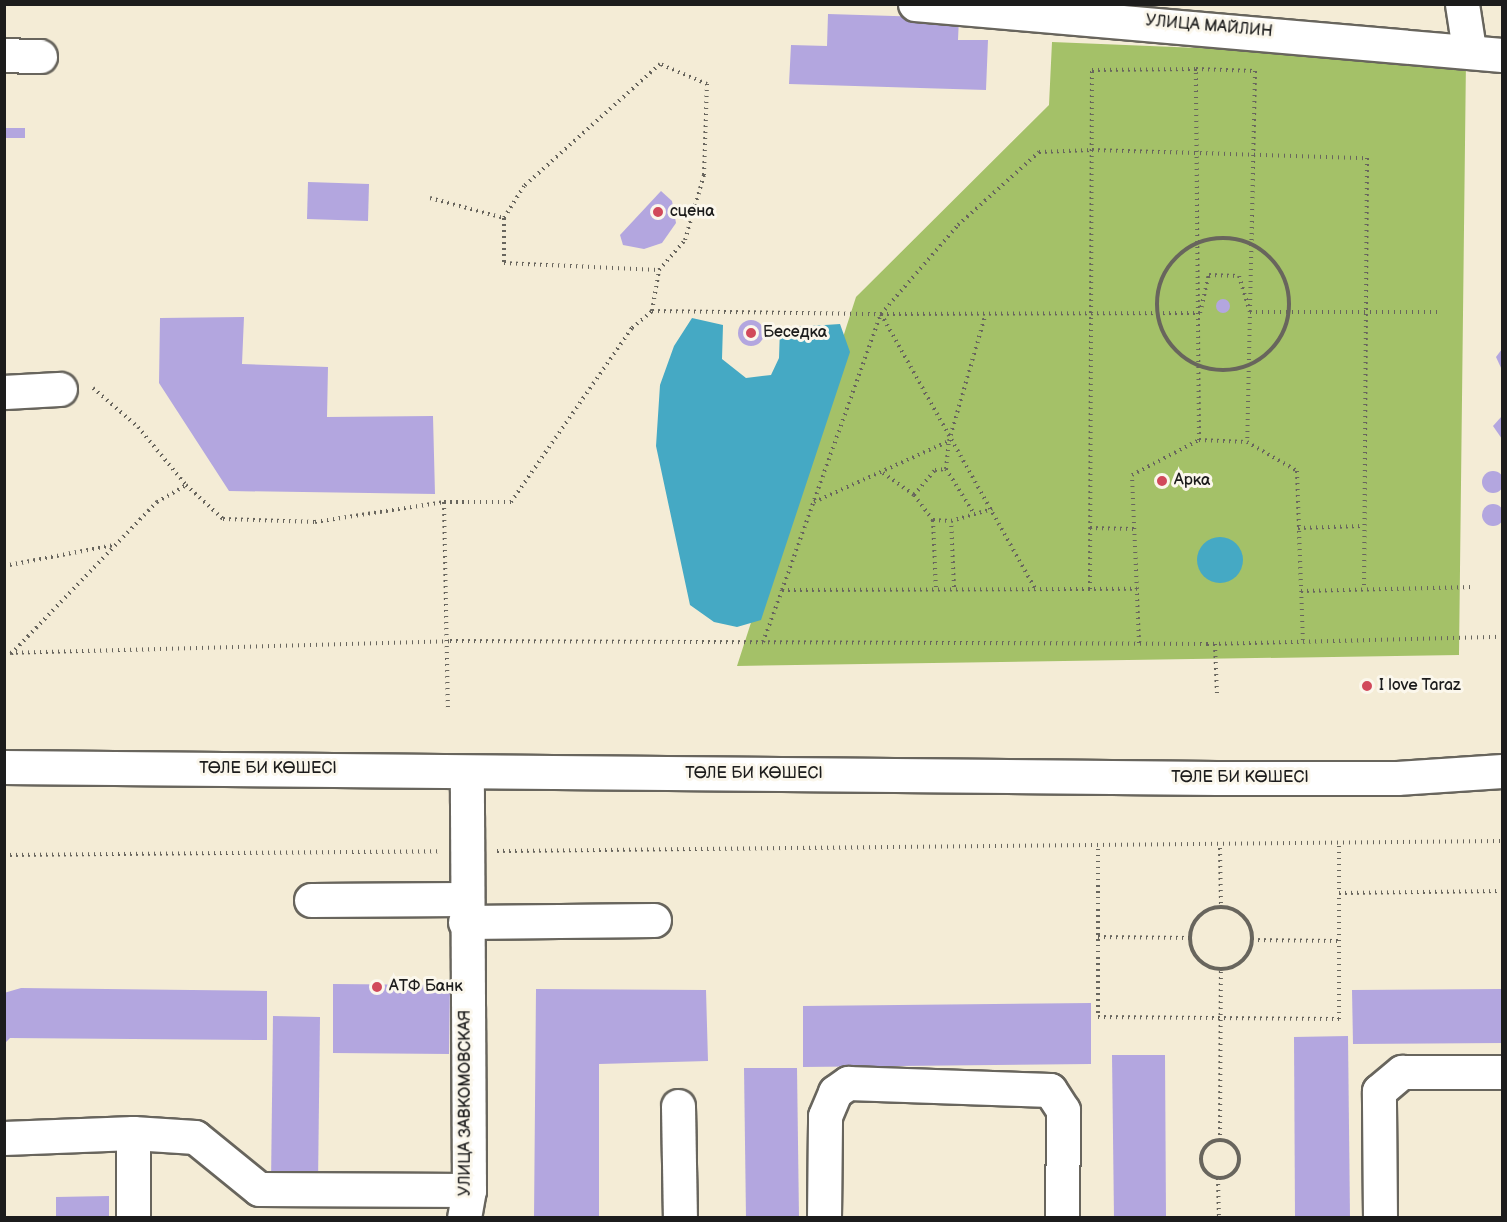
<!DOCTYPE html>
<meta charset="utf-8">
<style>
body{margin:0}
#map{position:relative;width:1507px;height:1222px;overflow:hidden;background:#f4ecd6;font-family:"Balsamiq Sans",sans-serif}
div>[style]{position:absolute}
.green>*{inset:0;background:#a4c168}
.water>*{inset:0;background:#45a9c4}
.round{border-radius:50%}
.building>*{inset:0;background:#b3a6df}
.path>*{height:4px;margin-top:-2px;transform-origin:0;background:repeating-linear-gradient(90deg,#68655d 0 1.5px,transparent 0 6px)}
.path>.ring{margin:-2px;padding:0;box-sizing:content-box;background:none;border:4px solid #68655d;border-radius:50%}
.roads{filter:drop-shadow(2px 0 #68655d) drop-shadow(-2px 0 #68655d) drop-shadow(0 2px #68655d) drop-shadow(0 -2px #68655d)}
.minor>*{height:33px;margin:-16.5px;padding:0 16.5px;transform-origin:16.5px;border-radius:16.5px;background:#fff}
.major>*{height:33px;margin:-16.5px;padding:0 16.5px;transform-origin:16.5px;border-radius:16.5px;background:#fff}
.dots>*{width:16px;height:16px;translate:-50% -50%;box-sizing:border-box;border:3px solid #fbf7ec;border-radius:50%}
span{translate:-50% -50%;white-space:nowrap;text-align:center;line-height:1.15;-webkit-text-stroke:6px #fbf7ec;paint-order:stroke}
.street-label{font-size:16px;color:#1c1c1c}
.poi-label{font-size:16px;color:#1c1c1c}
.left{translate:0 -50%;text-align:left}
.frame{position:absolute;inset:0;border:6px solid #1c1c1c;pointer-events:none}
</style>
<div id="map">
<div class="green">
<div style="clip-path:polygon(1052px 42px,1466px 59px,1459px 655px,737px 666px,856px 297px,1049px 105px)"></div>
</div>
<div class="water">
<div style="clip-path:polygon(692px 318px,723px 325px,722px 359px,746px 378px,771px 375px,779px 358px,780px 328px,840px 324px,850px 352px,761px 620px,737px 627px,714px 622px,690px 605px,656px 446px,660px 385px,674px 346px)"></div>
<div class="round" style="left:1197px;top:537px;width:46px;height:46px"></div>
</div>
<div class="building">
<div style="clip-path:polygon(828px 14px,959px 18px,958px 40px,988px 40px,986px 90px,789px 84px,791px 45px,827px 46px)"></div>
<div style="clip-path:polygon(4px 128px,25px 128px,25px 138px,4px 138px)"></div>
<div style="clip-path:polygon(308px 182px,369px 184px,368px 221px,307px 219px)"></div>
<div style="clip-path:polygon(661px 191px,672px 201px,676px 223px,662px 243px,644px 249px,623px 245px,620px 235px)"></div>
<div class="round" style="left:1216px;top:299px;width:14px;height:14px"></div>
<div style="clip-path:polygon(244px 317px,242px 364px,328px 367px,327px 417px,433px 416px,435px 494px,229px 491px,159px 383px,160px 318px)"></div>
<div class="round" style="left:738px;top:320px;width:26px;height:26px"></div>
<div style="clip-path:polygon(1502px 349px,1502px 370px,1496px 357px)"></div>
<div style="clip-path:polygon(1502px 416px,1502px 439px,1493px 426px)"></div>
<div class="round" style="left:1482px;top:471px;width:22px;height:22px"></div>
<div class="round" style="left:1482px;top:504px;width:22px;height:22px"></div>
<div style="clip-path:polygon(333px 984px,450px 985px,449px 1054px,333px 1053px)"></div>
<div style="clip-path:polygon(21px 988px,267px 991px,267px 1040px,10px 1038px,4px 1044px,4px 993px)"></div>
<div style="clip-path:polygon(536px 989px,706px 990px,708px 1061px,599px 1064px,599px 1218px,534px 1218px)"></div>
<div style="clip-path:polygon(1502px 989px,1502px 1043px,1353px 1044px,1352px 990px)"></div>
<div style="clip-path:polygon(1091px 1003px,1091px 1064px,803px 1067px,803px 1006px)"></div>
<div style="clip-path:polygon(273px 1016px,320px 1017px,318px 1184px,271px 1184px)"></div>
<div style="clip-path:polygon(1348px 1036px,1350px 1218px,1295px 1218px,1294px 1037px)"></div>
<div style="clip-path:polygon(1112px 1055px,1165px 1055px,1166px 1218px,1114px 1218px)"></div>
<div style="clip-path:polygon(744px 1068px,797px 1068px,799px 1218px,746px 1218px)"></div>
<div style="clip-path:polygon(109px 1196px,109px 1218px,56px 1218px,56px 1197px)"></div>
</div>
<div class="path">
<div style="left:430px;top:198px;width:77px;rotate:15.1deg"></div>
<div class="ring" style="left:1157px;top:238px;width:128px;height:128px"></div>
<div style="left:652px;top:311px;width:42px;rotate:-80.3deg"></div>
<div style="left:659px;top:270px;width:40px;rotate:-49deg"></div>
<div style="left:685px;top:240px;width:68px;rotate:-73.7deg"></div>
<div style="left:704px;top:175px;width:91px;rotate:-88.1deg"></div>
<div style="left:707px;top:84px;width:51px;rotate:-156.9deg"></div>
<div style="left:660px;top:64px;width:183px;rotate:138.1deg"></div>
<div style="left:524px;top:186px;width:38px;rotate:122deg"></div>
<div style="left:504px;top:218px;width:45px;rotate:90deg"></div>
<div style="left:504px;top:263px;width:155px;rotate:2.6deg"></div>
<div style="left:881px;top:314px;width:317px;rotate:60.7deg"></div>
<div style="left:93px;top:388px;width:60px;rotate:40.9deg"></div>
<div style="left:138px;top:427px;width:75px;rotate:50.4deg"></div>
<div style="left:1199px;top:440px;width:371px;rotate:-90.5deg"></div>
<div style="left:1196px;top:69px;width:59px;rotate:1.9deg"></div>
<div style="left:1255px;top:71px;width:371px;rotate:91.2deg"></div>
<div style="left:946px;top:469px;width:51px;rotate:57.9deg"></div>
<div style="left:883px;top:473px;width:38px;rotate:35deg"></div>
<div style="left:914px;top:495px;width:31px;rotate:53deg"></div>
<div style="left:933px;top:520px;width:69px;rotate:87.5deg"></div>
<div style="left:914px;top:495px;width:33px;rotate:-50deg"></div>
<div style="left:935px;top:470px;width:11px;rotate:-5deg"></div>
<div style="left:946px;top:469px;width:28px;rotate:-84deg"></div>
<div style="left:444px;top:502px;width:207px;rotate:88.9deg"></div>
<div style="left:814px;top:502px;width:148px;rotate:-24.3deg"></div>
<div style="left:949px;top:441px;width:130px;rotate:-73.9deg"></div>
<div style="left:933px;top:520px;width:18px;rotate:3deg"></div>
<div style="left:1090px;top:528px;width:44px;rotate:1.3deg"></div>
<div style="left:1298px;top:528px;width:64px;rotate:-1.8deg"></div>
<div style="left:4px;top:566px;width:112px;rotate:-10.8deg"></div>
<div style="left:954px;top:587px;width:66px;rotate:-92.6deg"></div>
<div style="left:951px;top:521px;width:43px;rotate:-16.3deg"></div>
<div style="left:1090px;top:589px;width:519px;rotate:-89.78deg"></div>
<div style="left:1092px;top:70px;width:104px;rotate:-0.6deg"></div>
<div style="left:782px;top:590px;width:293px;rotate:-70.3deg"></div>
<div style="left:881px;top:314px;width:319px;rotate:-0.2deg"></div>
<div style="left:1200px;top:313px;width:39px;rotate:-77deg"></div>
<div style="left:1209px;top:275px;width:30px;rotate:2deg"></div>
<div style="left:1239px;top:276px;width:38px;rotate:73deg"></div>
<div style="left:1250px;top:312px;width:188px"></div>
<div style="left:1301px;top:591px;width:171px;rotate:-1.3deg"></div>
<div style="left:763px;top:642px;width:55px;rotate:-69.9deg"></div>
<div style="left:782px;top:590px;width:355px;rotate:-0.2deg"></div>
<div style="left:1139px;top:643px;width:168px;rotate:-92.4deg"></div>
<div style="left:1132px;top:475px;width:76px;rotate:-27.6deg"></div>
<div style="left:1199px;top:440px;width:48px;rotate:2.4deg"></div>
<div style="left:1247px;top:442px;width:58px;rotate:30.1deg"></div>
<div style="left:1297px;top:471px;width:169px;rotate:88deg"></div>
<div style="left:1215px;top:644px;width:49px;rotate:87.7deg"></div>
<div style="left:4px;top:653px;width:446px;rotate:-1.5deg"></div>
<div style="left:450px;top:641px;width:757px;rotate:0.23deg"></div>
<div style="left:1207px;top:644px;width:295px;rotate:-1.4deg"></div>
<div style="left:11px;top:654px;width:211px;rotate:-46.2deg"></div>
<div style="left:157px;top:502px;width:34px;rotate:-30deg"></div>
<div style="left:186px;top:485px;width:50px;rotate:42.6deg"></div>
<div style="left:223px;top:519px;width:92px;rotate:1.9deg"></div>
<div style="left:315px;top:522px;width:131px;rotate:-8.8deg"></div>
<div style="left:444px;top:502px;width:67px"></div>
<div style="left:511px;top:502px;width:212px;rotate:-55.2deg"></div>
<div style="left:632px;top:328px;width:26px;rotate:-40deg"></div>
<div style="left:652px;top:311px;width:229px;rotate:0.8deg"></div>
<div style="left:881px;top:314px;width:118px;rotate:-49.1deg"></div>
<div style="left:958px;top:225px;width:109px;rotate:-42deg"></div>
<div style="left:1039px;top:152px;width:53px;rotate:-2.2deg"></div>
<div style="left:1092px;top:150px;width:275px;rotate:1.7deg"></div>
<div style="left:1367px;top:158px;width:431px;rotate:90.4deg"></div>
<div style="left:1339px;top:846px;width:47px;rotate:90deg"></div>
<div style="left:1339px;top:893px;width:163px;rotate:-0.7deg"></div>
<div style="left:1220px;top:848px;width:58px;rotate:89deg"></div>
<div style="left:1098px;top:849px;width:168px;rotate:90deg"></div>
<div style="left:1098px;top:1017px;width:241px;rotate:0.5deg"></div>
<div style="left:1339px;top:1019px;width:126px;rotate:-90deg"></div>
<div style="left:497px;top:851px;width:1005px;rotate:-0.57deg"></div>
<div style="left:4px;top:855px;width:435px;rotate:-0.5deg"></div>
<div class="ring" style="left:1190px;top:907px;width:58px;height:58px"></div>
<div style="left:1098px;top:937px;width:93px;rotate:0.6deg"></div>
<div style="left:1252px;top:940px;width:87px;rotate:0.7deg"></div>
<div class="ring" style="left:1201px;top:1140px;width:34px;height:34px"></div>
<div style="left:1220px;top:1141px;width:171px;rotate:-89.7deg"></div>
<div style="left:1218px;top:1178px;width:40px;rotate:88.6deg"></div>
</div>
<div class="roads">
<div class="minor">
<div style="left:915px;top:4px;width:589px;rotate:4.97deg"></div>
<div style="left:1462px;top:4px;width:46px;rotate:81.2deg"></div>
<div style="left:4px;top:55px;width:36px;rotate:2deg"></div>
<div style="left:4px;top:392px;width:56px;rotate:-3.1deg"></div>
<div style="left:311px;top:900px;width:153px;rotate:-0.4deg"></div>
<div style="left:465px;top:922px;width:189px;rotate:-0.6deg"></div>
<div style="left:678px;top:1106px;width:112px;rotate:89deg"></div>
<div style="left:133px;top:1133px;width:85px;rotate:90deg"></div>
<div style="left:4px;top:1138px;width:129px;rotate:-2.2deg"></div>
<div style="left:133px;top:1133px;width:62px;rotate:3.7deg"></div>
<div style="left:195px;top:1137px;width:82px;rotate:39.1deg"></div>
<div style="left:259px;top:1189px;width:210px;rotate:0.3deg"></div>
<div style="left:464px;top:1218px;width:28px;rotate:-80deg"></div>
<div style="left:469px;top:1190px;width:418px;rotate:-90.3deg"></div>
<div style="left:824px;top:1218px;width:102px;rotate:-89.4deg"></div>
<div style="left:825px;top:1116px;width:26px;rotate:-67deg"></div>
<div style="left:835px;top:1092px;width:16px;rotate:-35deg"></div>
<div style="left:848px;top:1083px;width:202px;rotate:2deg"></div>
<div style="left:1050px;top:1090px;width:24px;rotate:57deg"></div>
<div style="left:1063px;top:1110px;width:108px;rotate:90.5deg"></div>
<div style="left:1380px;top:1218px;width:127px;rotate:-90.5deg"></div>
<div style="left:1379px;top:1091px;width:30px;rotate:-40deg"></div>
<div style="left:1402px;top:1072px;width:100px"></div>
</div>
<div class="major">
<div style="left:4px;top:767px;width:1213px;rotate:0.52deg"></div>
<div style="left:1217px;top:778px;width:180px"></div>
<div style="left:1397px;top:778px;width:105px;rotate:-3.8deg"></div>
</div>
</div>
<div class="dots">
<div style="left:658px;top:212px;background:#d1495b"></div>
<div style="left:751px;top:333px;background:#d1495b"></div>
<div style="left:1162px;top:481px;background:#d1495b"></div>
<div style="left:1367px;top:686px;background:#d1495b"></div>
<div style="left:377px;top:987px;background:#d1495b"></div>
</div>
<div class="street-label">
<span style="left:1209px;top:27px;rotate:5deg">УЛИЦА МАЙЛИН</span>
<span style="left:268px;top:769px">ТӨЛЕ БИ КӨШЕСІ</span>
<span style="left:754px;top:774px">ТӨЛЕ БИ КӨШЕСІ</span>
<span style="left:1240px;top:778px">ТӨЛЕ БИ КӨШЕСІ</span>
<span style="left:466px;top:1103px;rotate:-90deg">УЛИЦА ЗАВКОМОВСКАЯ</span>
</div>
<div class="poi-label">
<span class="left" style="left:670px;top:212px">сцена</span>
<span class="left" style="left:763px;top:333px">Беседка</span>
<span class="left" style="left:1174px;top:481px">Арка</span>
<span class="left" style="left:1379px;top:686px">I love Taraz</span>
<span class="left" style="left:389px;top:987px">АТФ Банк</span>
</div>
<div class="frame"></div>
</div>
